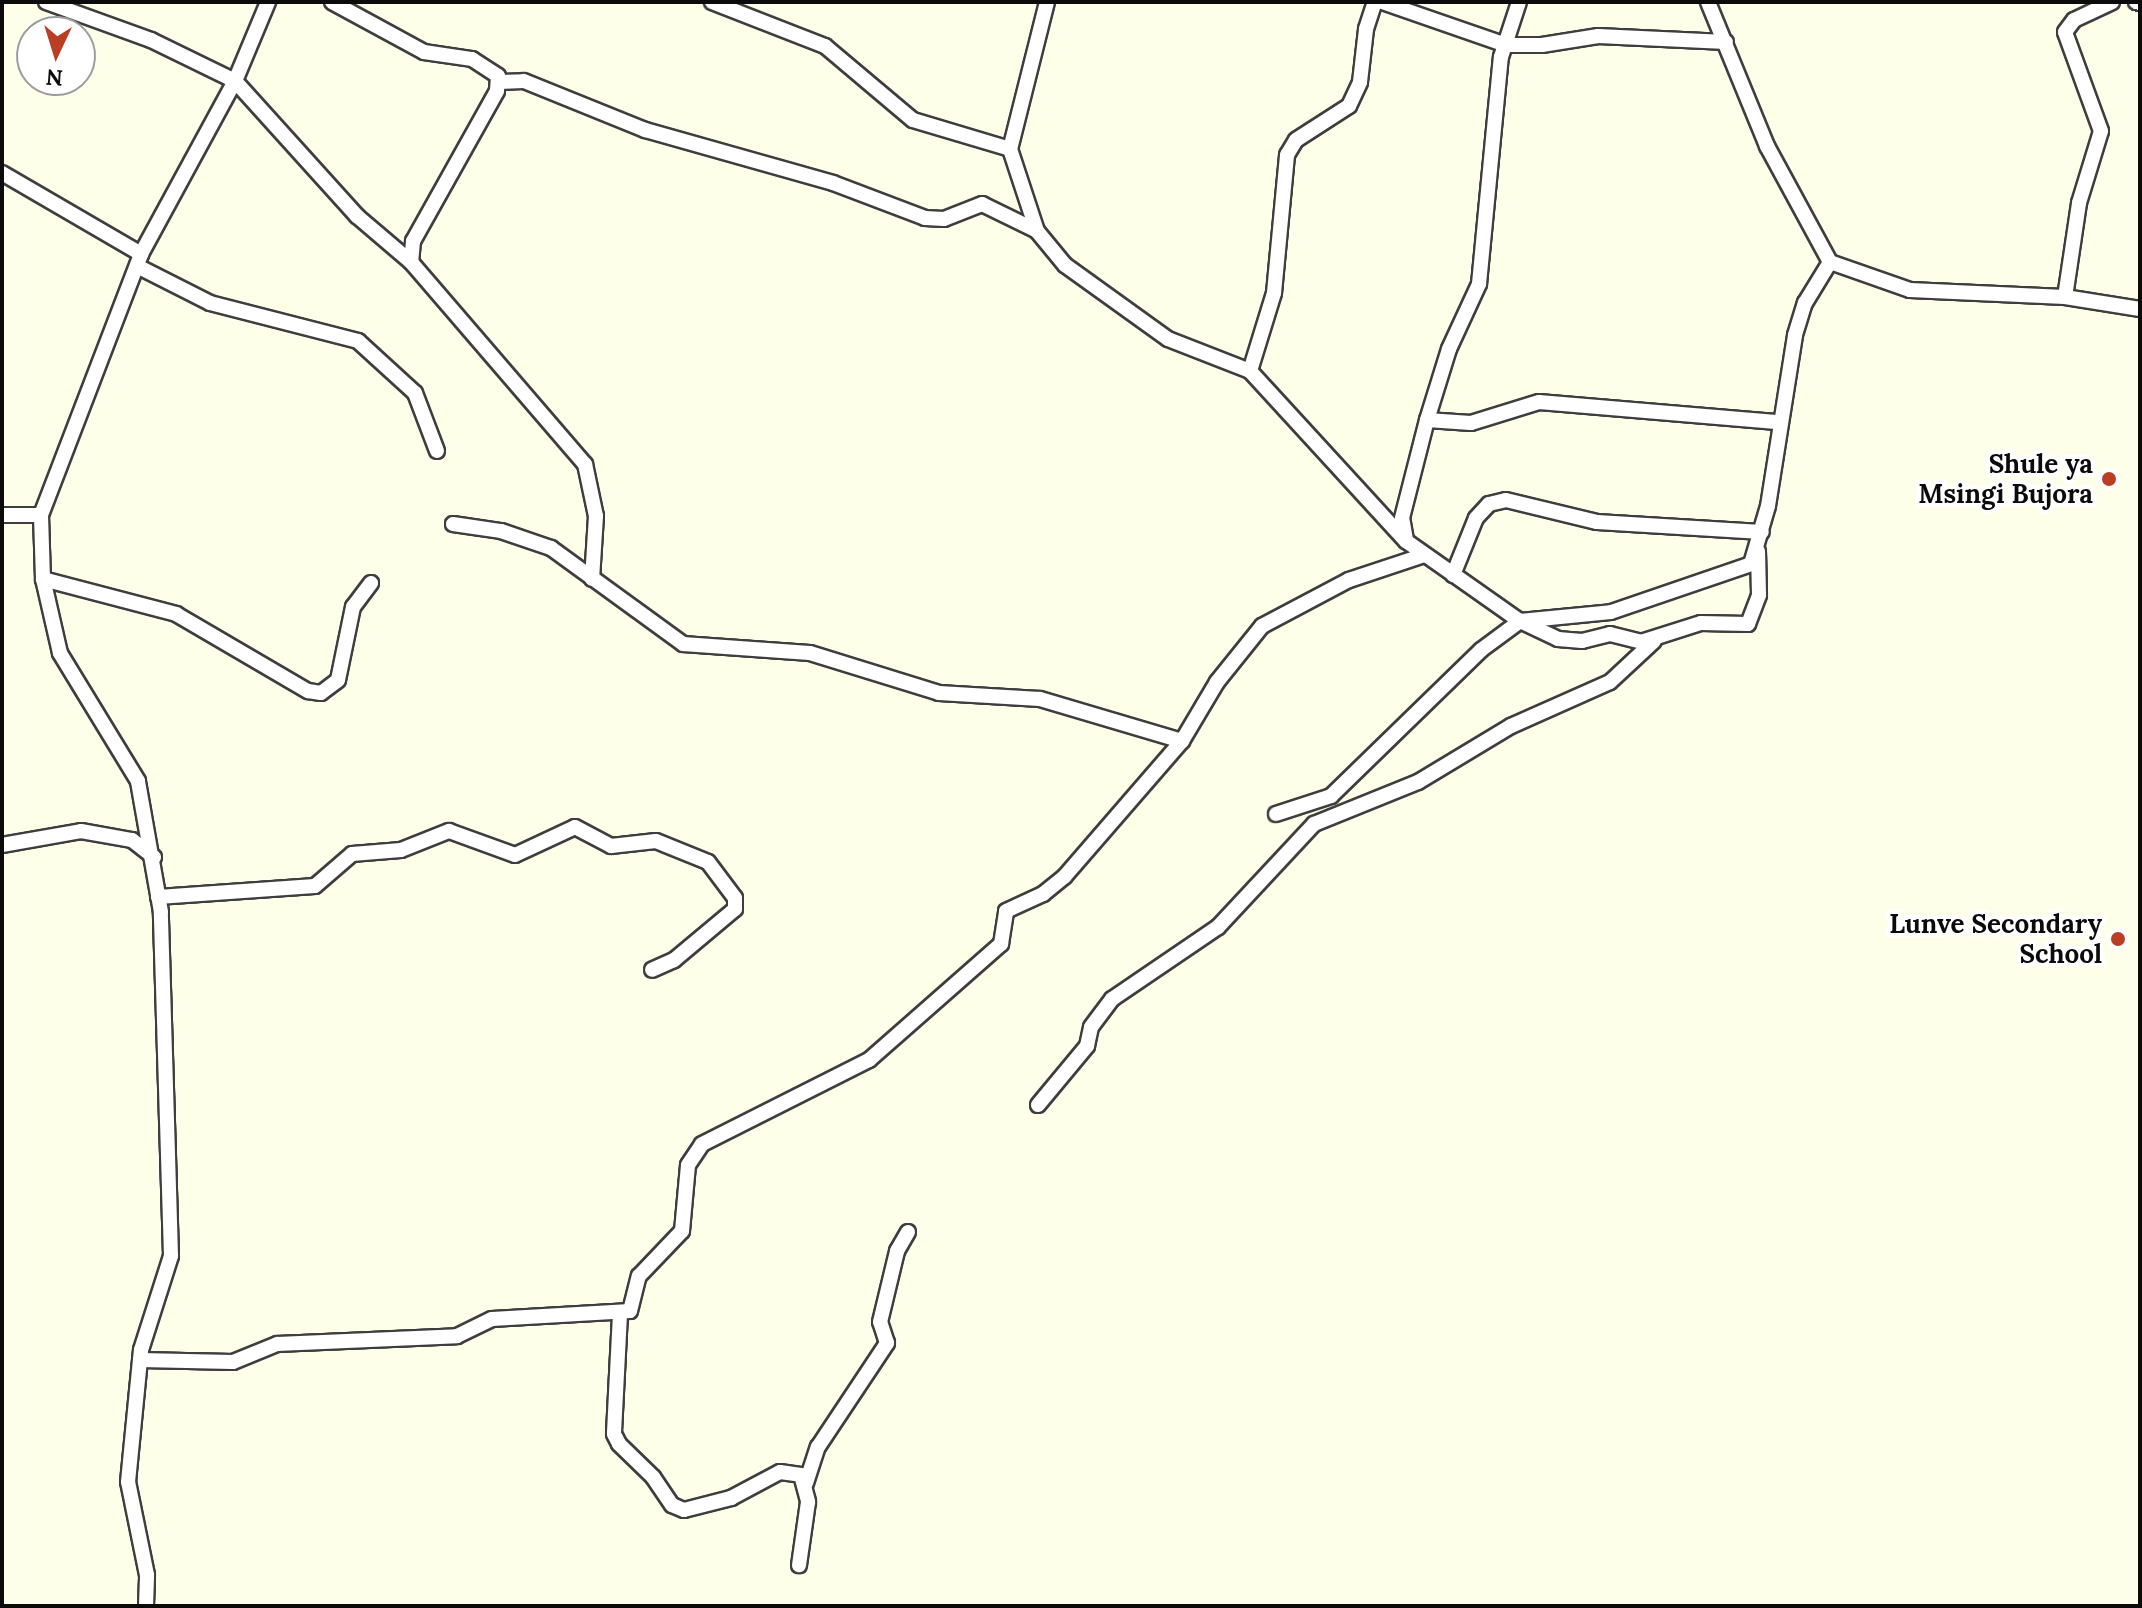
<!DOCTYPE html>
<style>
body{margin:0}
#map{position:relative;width:2142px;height:1608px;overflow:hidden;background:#feffe9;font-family:Lora,serif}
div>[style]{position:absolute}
.roads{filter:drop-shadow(2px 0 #3e3e3e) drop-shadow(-2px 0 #3e3e3e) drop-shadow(0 2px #3e3e3e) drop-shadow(0 -2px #3e3e3e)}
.street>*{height:14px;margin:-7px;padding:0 7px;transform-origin:7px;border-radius:7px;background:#fff}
.dots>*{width:22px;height:22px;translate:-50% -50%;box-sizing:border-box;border:4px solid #fff;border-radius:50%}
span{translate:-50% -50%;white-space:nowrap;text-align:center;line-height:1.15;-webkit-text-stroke:8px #fff;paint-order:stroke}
.poi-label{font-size:26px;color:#0b0b0b;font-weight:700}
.right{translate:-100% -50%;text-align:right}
.frame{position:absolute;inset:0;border:4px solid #0b0b0b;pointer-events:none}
.north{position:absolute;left:16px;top:16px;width:80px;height:80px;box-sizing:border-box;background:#fff;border:2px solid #9d9d9d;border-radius:50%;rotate:184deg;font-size:22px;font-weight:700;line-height:32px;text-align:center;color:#0b0b0b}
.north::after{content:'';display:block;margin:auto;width:28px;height:36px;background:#ba3e23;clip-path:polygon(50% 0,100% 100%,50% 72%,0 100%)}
</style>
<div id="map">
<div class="roads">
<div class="street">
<div style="left:46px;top:2px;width:112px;rotate:19.9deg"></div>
<div style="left:151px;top:40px;width:93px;rotate:26deg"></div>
<div style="left:235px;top:81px;width:182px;rotate:47.9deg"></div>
<div style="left:357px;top:216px;width:71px;rotate:40.4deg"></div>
<div style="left:411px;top:262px;width:267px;rotate:49.3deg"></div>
<div style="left:585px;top:464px;width:53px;rotate:78.1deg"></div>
<div style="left:596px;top:516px;width:63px;rotate:93.6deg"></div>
<div style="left:332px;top:2px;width:105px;rotate:28.5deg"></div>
<div style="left:424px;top:52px;width:49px;rotate:8.3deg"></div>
<div style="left:472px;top:59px;width:31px;rotate:33deg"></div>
<div style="left:498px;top:76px;width:15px;rotate:94deg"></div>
<div style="left:497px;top:91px;width:172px;rotate:119.2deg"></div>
<div style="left:413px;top:241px;width:21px;rotate:95deg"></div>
<div style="left:712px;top:2px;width:121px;rotate:21.3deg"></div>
<div style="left:825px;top:46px;width:115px;rotate:40.1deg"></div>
<div style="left:913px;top:120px;width:101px;rotate:16.6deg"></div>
<div style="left:1047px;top:2px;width:152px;rotate:104.1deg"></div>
<div style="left:1010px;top:149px;width:86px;rotate:71.8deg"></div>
<div style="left:1037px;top:231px;width:44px;rotate:50.5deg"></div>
<div style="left:1065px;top:265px;width:127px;rotate:35.7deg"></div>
<div style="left:1168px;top:339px;width:88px;rotate:21.3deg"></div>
<div style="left:1250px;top:371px;width:231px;rotate:47.5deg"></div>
<div style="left:1406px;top:541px;width:139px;rotate:35.1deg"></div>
<div style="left:1520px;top:621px;width:91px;rotate:-5.6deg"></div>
<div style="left:1611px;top:612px;width:148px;rotate:-18.9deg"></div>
<div style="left:1751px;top:564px;width:60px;rotate:-73.7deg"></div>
<div style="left:1768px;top:506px;width:173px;rotate:-81deg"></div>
<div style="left:1795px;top:335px;width:34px;rotate:-73deg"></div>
<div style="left:1805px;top:303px;width:48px;rotate:-58.6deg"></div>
<div style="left:1382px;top:2px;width:131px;rotate:19.1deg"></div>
<div style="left:1506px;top:45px;width:36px"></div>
<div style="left:1542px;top:45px;width:57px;rotate:-9.1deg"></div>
<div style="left:1598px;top:36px;width:128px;rotate:2.7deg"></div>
<div style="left:1708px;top:2px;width:156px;rotate:67.7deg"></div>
<div style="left:1767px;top:146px;width:132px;rotate:61.5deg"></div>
<div style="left:1830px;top:262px;width:85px;rotate:19.3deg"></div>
<div style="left:1910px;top:290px;width:155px;rotate:2.6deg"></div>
<div style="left:2065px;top:297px;width:76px;rotate:9.1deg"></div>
<div style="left:2136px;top:2px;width:4px;rotate:14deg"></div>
<div style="left:499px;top:82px;width:25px;rotate:-2deg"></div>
<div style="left:524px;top:81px;width:131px;rotate:22deg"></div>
<div style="left:645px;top:130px;width:195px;rotate:15.7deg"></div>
<div style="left:833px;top:183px;width:98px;rotate:20.8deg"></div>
<div style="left:925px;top:218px;width:19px;rotate:3deg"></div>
<div style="left:944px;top:219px;width:41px;rotate:-21.5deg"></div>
<div style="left:982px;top:204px;width:61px;rotate:26.1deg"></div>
<div style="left:2px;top:173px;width:161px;rotate:30.2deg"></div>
<div style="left:137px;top:266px;width:82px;rotate:26.9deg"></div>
<div style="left:210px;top:303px;width:153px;rotate:14.4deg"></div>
<div style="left:358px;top:341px;width:77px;rotate:42.4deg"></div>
<div style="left:415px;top:393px;width:62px;rotate:69.2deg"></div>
<div style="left:2065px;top:297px;width:95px;rotate:-81.5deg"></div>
<div style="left:2079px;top:203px;width:75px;rotate:-73deg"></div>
<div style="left:2101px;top:131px;width:105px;rotate:-110deg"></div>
<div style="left:2065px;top:32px;width:15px;rotate:-53deg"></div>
<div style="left:2074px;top:20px;width:42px;rotate:-25.3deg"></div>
<div style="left:1250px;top:371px;width:82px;rotate:-72.9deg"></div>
<div style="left:1274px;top:293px;width:139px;rotate:-84.6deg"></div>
<div style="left:1287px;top:155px;width:17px;rotate:-59deg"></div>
<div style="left:1296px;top:140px;width:63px;rotate:-32.7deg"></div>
<div style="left:1349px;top:106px;width:26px;rotate:-65deg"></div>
<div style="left:1360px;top:82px;width:53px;rotate:-83.5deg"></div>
<div style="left:1366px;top:29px;width:28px;rotate:-72deg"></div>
<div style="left:1427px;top:420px;width:44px;rotate:3.9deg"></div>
<div style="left:1471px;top:423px;width:71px;rotate:-17.2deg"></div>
<div style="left:1539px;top:402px;width:241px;rotate:4.8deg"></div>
<div style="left:2px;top:515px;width:39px"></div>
<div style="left:453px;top:524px;width:49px;rotate:8.3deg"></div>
<div style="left:501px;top:531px;width:53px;rotate:18.8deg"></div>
<div style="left:551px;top:548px;width:163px;rotate:36deg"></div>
<div style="left:683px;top:644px;width:127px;rotate:4.1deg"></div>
<div style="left:810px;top:653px;width:135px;rotate:17.2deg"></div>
<div style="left:939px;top:693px;width:101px;rotate:3.4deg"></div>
<div style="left:1040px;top:699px;width:148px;rotate:16.5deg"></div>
<div style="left:1406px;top:540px;width:22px;rotate:-100deg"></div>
<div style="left:1402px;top:518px;width:101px;rotate:-75.7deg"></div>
<div style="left:1427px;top:420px;width:74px;rotate:-72.8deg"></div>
<div style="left:1449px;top:349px;width:72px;rotate:-65.2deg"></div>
<div style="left:1479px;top:284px;width:228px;rotate:-84.5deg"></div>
<div style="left:1501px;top:57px;width:58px;rotate:-71.9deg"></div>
<div style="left:1453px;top:575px;width:61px;rotate:-68deg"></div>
<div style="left:1476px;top:518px;width:19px;rotate:-47deg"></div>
<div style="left:1489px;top:504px;width:17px;rotate:-13deg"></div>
<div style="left:1506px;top:500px;width:94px;rotate:13.6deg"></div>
<div style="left:1597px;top:522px;width:165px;rotate:3.5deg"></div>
<div style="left:43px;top:579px;width:138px;rotate:14.7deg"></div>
<div style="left:176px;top:614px;width:153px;rotate:30.3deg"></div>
<div style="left:308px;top:691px;width:13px;rotate:9deg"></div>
<div style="left:321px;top:693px;width:21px;rotate:-37deg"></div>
<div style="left:338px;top:680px;width:75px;rotate:-78.4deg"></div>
<div style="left:353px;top:607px;width:30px;rotate:-53deg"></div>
<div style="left:1276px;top:814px;width:58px;rotate:-18.1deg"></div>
<div style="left:1331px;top:796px;width:209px;rotate:-44.2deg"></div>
<div style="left:1481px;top:650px;width:49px;rotate:-36.6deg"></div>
<div style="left:1520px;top:621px;width:42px;rotate:25.3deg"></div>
<div style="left:1558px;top:639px;width:24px;rotate:5deg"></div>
<div style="left:1582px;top:641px;width:29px;rotate:-14deg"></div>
<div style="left:1610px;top:634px;width:32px;rotate:14deg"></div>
<div style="left:1641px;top:642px;width:63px;rotate:-17.6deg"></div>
<div style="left:1701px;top:623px;width:47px;rotate:1.2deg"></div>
<div style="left:1748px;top:624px;width:31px;rotate:-69deg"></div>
<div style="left:1759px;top:595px;width:44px;rotate:-91.3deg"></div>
<div style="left:2px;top:845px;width:80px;rotate:-10deg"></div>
<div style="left:81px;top:831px;width:52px;rotate:10deg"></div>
<div style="left:132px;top:840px;width:28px;rotate:38deg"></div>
<div style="left:158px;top:897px;width:157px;rotate:-4deg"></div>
<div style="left:315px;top:886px;width:49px;rotate:-40.9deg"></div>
<div style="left:352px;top:854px;width:49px;rotate:-4.7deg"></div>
<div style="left:401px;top:850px;width:52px;rotate:-21.6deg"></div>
<div style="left:449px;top:831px;width:70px;rotate:20deg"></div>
<div style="left:515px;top:855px;width:66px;rotate:-25deg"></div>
<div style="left:575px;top:827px;width:41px;rotate:27.8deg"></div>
<div style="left:611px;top:846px;width:45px;rotate:-6.3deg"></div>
<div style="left:656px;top:841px;width:56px;rotate:22deg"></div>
<div style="left:708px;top:862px;width:45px;rotate:53.1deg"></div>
<div style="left:735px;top:898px;width:11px;rotate:90deg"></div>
<div style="left:735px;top:909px;width:80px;rotate:140.1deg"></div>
<div style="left:674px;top:960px;width:24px;rotate:156deg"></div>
<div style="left:1038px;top:1105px;width:77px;rotate:-50.3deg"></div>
<div style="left:1087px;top:1046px;width:19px;rotate:-78deg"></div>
<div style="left:1091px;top:1027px;width:35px;rotate:-53deg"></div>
<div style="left:1112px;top:999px;width:128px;rotate:-34.2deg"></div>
<div style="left:1218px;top:927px;width:141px;rotate:-47deg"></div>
<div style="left:1314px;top:824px;width:112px;rotate:-22deg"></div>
<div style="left:1418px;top:782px;width:109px;rotate:-31.1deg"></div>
<div style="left:1511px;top:726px;width:108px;rotate:-24deg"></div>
<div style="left:1610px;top:682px;width:60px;rotate:-43deg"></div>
<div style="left:620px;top:1314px;width:120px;rotate:92.9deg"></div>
<div style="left:614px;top:1434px;width:11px;rotate:63deg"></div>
<div style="left:619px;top:1444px;width:47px;rotate:44.1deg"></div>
<div style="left:653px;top:1477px;width:34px;rotate:56deg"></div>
<div style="left:672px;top:1505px;width:13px;rotate:23deg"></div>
<div style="left:684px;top:1510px;width:49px;rotate:-14.3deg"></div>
<div style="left:731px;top:1498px;width:55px;rotate:-28deg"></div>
<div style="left:780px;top:1472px;width:21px;rotate:8deg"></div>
<div style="left:801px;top:1475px;width:28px;rotate:75deg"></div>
<div style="left:808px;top:1502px;width:64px;rotate:98.1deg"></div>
<div style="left:140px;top:1360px;width:93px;rotate:1.2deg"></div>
<div style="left:233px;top:1362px;width:48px;rotate:-22.2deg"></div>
<div style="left:277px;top:1344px;width:180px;rotate:-2.5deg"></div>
<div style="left:457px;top:1336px;width:39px;rotate:-26deg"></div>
<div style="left:492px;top:1319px;width:138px;rotate:-3.3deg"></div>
<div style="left:630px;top:1311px;width:36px;rotate:-76deg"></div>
<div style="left:639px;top:1276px;width:62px;rotate:-46.3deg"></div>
<div style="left:682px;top:1231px;width:66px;rotate:-84.8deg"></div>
<div style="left:688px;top:1165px;width:25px;rotate:-56deg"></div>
<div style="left:702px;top:1144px;width:187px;rotate:-26.7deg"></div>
<div style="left:869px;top:1060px;width:176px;rotate:-41.3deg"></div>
<div style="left:1001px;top:944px;width:33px;rotate:-81deg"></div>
<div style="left:1006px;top:911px;width:41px;rotate:-24.7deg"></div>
<div style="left:1043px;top:894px;width:28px;rotate:-39deg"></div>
<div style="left:1065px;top:876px;width:179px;rotate:-49.1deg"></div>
<div style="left:1182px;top:741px;width:69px;rotate:-59.3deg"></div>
<div style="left:1217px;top:682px;width:72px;rotate:-51.2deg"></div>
<div style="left:1262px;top:626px;width:98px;rotate:-27.9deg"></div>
<div style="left:1349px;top:580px;width:79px;rotate:-18.4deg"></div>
<div style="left:806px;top:1483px;width:38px;rotate:-72deg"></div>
<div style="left:818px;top:1447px;width:125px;rotate:-56.4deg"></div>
<div style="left:887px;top:1343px;width:22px;rotate:-108deg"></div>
<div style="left:880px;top:1322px;width:73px;rotate:-76.5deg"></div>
<div style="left:897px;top:1251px;width:22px;rotate:-60deg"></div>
<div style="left:146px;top:1606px;width:31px;rotate:-88deg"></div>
<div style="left:147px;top:1575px;width:95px;rotate:-101.5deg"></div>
<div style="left:128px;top:1482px;width:133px;rotate:-84.4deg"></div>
<div style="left:141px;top:1350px;width:99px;rotate:-72.3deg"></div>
<div style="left:171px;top:1256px;width:344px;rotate:-91.7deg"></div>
<div style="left:161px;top:912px;width:133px;rotate:-100deg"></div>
<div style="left:138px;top:781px;width:150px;rotate:-121.4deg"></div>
<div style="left:60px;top:653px;width:76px;rotate:-102.9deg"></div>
<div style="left:43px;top:579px;width:64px;rotate:-91.8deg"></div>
<div style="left:41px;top:515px;width:280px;rotate:-69deg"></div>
<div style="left:141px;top:254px;width:197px;rotate:-61.5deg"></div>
<div style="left:235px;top:81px;width:86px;rotate:-67.3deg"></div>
</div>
</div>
<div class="dots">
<div style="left:2109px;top:479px;background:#ba3e23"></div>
<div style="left:2118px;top:939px;background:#ba3e23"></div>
</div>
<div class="poi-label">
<span class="right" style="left:2093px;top:479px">Shule ya<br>Msingi Bujora</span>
<span class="right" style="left:2102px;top:939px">Lunve Secondary<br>School</span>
</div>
<div class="frame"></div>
<div class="north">N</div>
</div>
